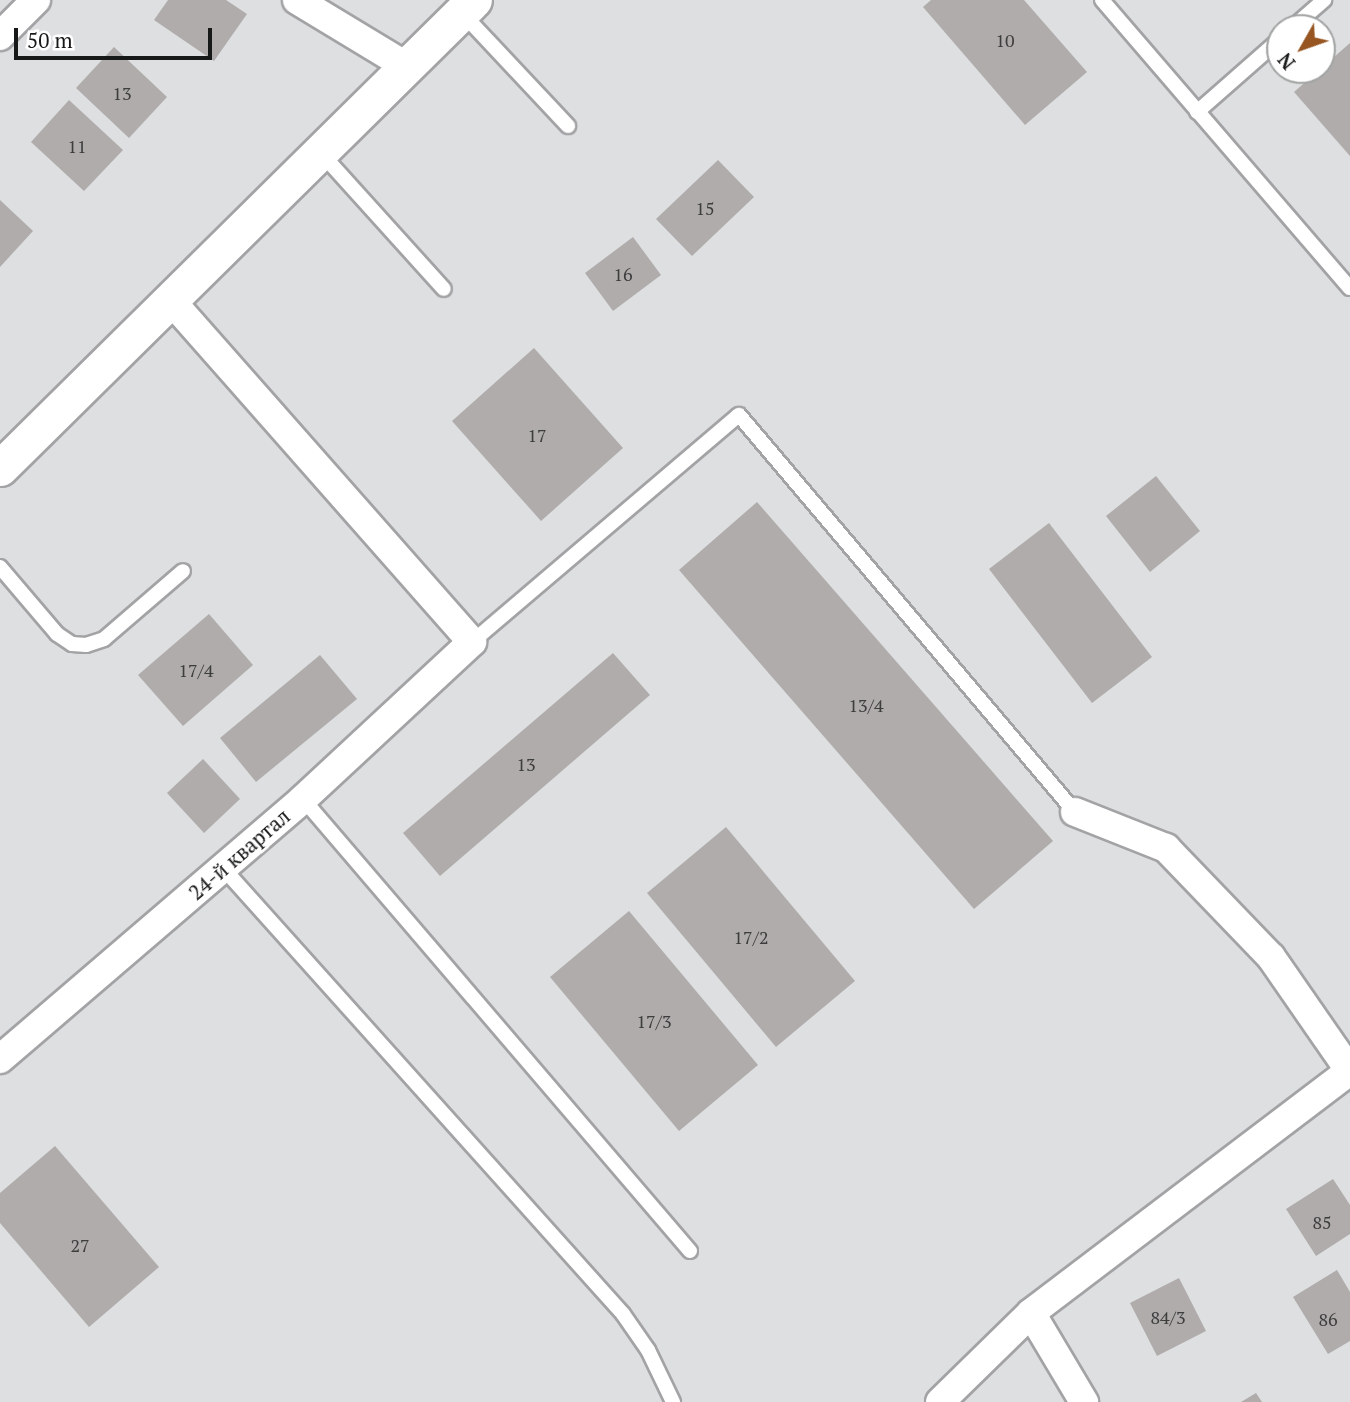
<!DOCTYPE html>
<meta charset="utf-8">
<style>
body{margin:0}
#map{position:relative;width:1350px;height:1402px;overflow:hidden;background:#dedfe1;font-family:"PT Serif",serif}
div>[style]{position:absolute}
.building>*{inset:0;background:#afacab}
.roads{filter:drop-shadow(2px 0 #a3a3a6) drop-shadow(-2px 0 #a3a3a6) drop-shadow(0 2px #a3a3a6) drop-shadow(0 -2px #a3a3a6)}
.service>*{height:14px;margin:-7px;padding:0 7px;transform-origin:7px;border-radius:7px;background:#fff}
.minor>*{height:28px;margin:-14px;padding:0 14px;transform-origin:14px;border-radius:14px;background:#fff}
.tertiary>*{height:35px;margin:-17.5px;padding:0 17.5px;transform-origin:17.5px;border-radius:17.5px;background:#fff}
span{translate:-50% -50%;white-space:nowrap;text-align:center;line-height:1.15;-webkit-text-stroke:5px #fff;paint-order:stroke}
.number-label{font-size:18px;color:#3d3d3d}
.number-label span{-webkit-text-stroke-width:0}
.street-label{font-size:21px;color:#171818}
.north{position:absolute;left:1266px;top:14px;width:70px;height:70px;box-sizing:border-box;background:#fff;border:2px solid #a2a3a3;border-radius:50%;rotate:230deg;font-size:19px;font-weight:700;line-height:28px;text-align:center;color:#171818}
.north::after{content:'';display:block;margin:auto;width:24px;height:32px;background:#965521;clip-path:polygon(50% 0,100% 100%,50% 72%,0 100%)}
.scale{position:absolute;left:14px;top:28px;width:198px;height:32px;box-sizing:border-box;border:4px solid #171818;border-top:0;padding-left:9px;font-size:21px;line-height:24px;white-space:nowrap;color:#171818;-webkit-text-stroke:5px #fff;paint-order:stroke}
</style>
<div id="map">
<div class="building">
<div style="clip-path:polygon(168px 0,226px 0,247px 14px,214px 61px,154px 20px)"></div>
<div style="clip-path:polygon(931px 0,1024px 0,1087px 72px,1025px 125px,923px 7px)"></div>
<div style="clip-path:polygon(1350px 43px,1350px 156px,1294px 92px)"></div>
<div style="clip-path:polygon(114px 47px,167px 97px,129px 138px,76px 88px)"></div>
<div style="clip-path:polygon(69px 100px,123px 150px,84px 191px,31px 142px)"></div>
<div style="clip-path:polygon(718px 160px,754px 197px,692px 256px,656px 219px)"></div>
<div style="clip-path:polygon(0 200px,33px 231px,0 267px)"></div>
<div style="clip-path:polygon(633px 237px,661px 275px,613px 311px,585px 273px)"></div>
<div style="clip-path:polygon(534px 348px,623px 448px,541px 521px,452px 421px)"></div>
<div style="clip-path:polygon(1156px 476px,1200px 531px,1150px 572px,1106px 516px)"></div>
<div style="clip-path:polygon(757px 502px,1053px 841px,974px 909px,679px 570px)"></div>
<div style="clip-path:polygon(1049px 523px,1152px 657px,1092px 703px,989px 569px)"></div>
<div style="clip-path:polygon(209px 614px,253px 665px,183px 726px,138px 675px)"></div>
<div style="clip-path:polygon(613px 653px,650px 695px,440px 876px,403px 833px)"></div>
<div style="clip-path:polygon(320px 655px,357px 699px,256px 782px,220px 738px)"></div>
<div style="clip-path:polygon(203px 759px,240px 799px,204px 833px,167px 793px)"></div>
<div style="clip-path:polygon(726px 827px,855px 981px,776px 1047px,647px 893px)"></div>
<div style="clip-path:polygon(629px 911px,758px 1065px,679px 1131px,550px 977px)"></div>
<div style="clip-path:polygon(55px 1146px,159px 1267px,89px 1327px,0 1223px,0 1193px)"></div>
<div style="clip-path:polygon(1333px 1179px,1350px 1205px,1350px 1234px,1316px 1256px,1286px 1209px)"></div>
<div style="clip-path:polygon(1337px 1270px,1350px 1292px,1350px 1341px,1328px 1354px,1293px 1297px)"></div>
<div style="clip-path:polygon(1179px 1278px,1206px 1331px,1157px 1356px,1130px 1303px)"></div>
<div style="clip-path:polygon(1256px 1393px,1262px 1402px,1241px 1402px)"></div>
</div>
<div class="roads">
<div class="service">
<div style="left:1102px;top:0;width:380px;rotate:49.3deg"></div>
<div style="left:462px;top:13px;width:155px;rotate:46.8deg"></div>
<div style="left:1292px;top:28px;width:43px;rotate:-41.2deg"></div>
<div style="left:1197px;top:112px;width:111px;rotate:-41.3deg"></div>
<div style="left:321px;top:153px;width:183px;rotate:47.9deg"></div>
<div style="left:0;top:567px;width:88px;rotate:49.6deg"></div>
<div style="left:57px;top:634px;width:18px;rotate:34deg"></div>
<div style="left:72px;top:644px;width:14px;rotate:4deg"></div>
<div style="left:86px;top:645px;width:19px;rotate:-18deg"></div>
<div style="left:104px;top:639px;width:104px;rotate:-40.7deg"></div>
<div style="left:472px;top:642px;width:350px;rotate:-40.4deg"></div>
<div style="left:739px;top:415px;width:520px;rotate:49.76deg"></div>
<div style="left:303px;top:799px;width:595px;rotate:49.43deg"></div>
<div style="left:223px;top:868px;width:599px;rotate:48.11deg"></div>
<div style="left:623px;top:1314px;width:44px;rotate:55.2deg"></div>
<div style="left:648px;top:1350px;width:58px;rotate:64.3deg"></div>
</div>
<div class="minor">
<div style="left:297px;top:0;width:127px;rotate:31.2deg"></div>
<div style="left:0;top:36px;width:51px;rotate:-45deg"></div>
<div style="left:1075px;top:812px;width:98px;rotate:21.6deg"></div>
<div style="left:1166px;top:848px;width:151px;rotate:46.1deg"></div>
<div style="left:1271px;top:957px;width:139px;rotate:55.3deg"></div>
<div style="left:0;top:1059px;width:399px;rotate:-40.6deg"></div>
<div style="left:303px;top:799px;width:231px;rotate:-42.9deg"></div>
<div style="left:472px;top:642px;width:456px;rotate:-131.4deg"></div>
<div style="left:1031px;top:1313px;width:104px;rotate:59.2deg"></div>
<div style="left:940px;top:1402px;width:127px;rotate:-44.4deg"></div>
<div style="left:1031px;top:1313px;width:400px;rotate:-37.2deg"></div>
</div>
<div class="tertiary">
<div style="left:0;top:468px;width:666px;rotate:-44.64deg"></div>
</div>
</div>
<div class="number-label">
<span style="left:1005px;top:40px">10</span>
<span style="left:122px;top:93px">13</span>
<span style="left:77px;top:146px">11</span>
<span style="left:705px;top:208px">15</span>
<span style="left:623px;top:274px">16</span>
<span style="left:537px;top:435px">17</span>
<span style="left:196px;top:670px">17/4</span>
<span style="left:866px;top:705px">13/4</span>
<span style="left:526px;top:764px">13</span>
<span style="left:751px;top:937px">17/2</span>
<span style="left:654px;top:1021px">17/3</span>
<span style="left:1322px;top:1222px">85</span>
<span style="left:80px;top:1245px">27</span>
<span style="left:1168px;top:1317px">84/3</span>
<span style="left:1328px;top:1319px">86</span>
</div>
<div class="street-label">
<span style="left:239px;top:854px;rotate:-41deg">24-й квартал</span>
</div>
<div class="north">N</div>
<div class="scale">50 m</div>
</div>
